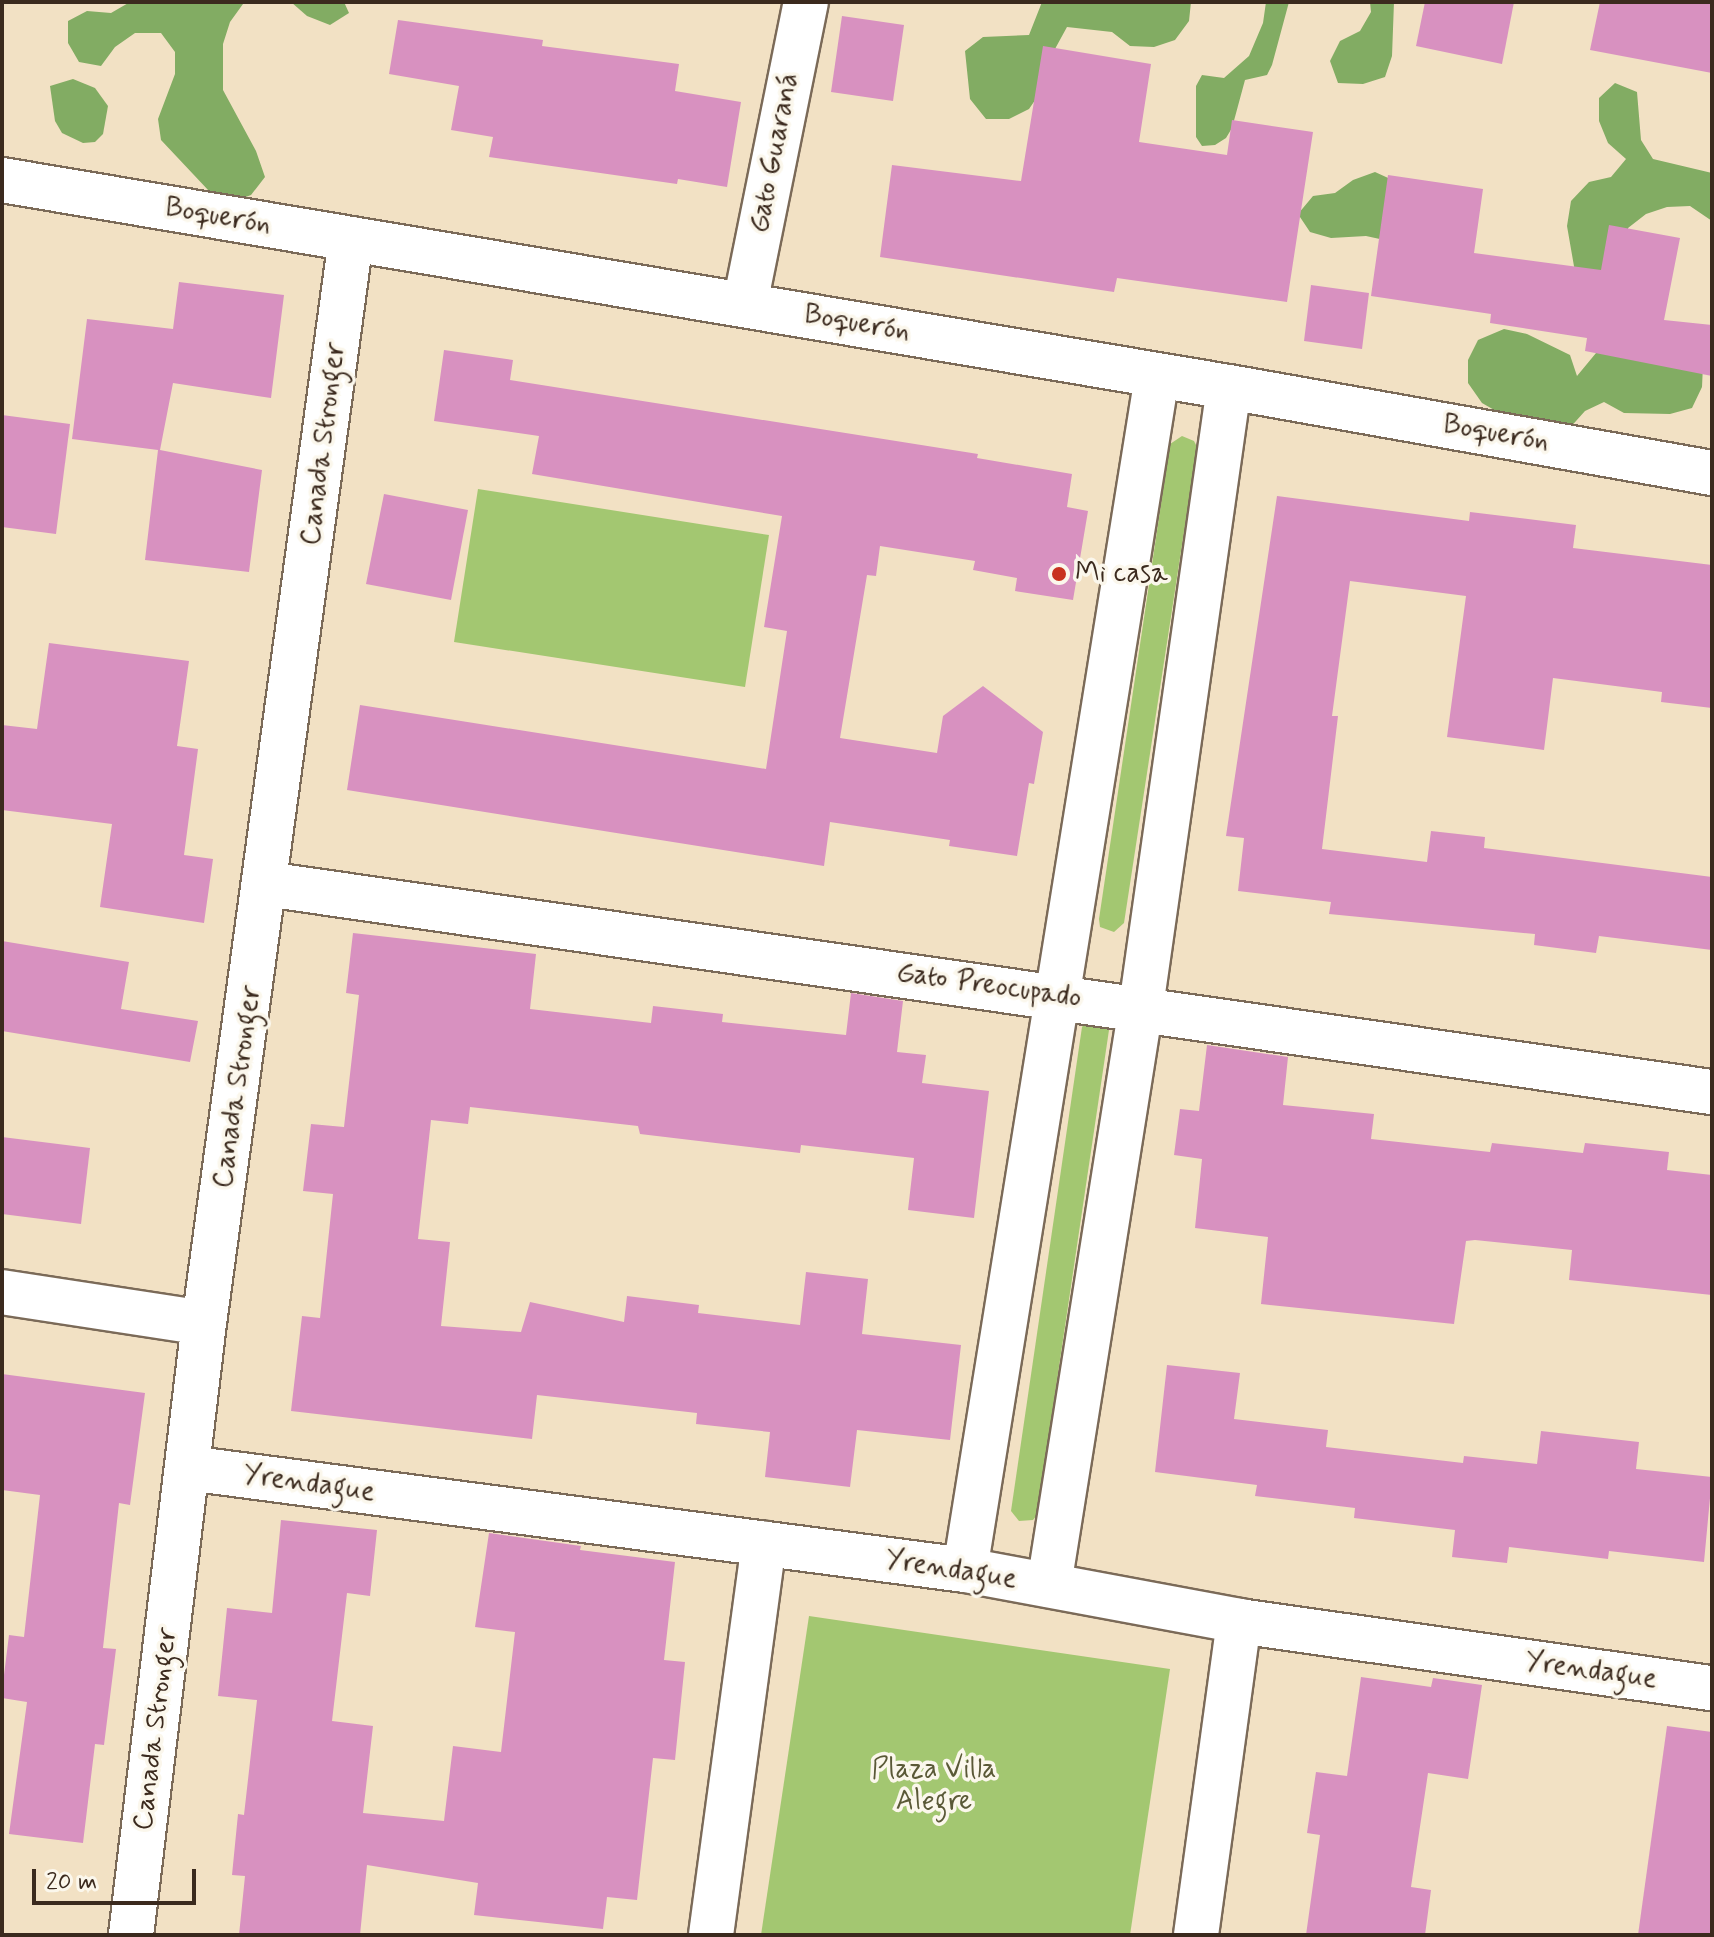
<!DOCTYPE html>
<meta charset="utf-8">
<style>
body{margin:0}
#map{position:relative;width:1714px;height:1937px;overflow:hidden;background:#f2e1c4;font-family:Mynerve,sans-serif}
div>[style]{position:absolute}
.green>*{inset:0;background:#a3c771}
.forest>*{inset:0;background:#82ac63}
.building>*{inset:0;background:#d891c0}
.roads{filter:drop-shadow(2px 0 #7b6a58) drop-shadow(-2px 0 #7b6a58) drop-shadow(0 2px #7b6a58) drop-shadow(0 -2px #7b6a58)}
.minor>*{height:44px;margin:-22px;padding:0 22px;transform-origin:22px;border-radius:22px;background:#fff}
.dots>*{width:22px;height:22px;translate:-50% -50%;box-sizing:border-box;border:4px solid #fbf7ec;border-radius:50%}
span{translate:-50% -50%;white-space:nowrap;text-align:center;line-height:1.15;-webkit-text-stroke:7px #fbf7ec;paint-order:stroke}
.street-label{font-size:28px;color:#3b2a1e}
.poi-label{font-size:28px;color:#3b2a1e}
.left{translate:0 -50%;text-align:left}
.park-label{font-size:28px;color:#5a5937}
.frame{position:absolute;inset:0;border:4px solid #3b2a1e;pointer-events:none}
.scale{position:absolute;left:32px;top:1869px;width:164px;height:36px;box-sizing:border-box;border:4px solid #3b2a1e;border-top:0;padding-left:10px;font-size:24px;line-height:28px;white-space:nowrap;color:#3b2a1e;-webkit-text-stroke:6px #fbf7ec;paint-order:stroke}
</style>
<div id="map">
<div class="green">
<div style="clip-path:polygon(1182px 436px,1194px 441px,1197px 447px,1124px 923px,1114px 932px,1100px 927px,1099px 919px,1170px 444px)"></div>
<div style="clip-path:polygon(478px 489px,769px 535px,745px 687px,454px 642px)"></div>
<div style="clip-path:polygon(1088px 1019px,1106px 1024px,1109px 1030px,1037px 1515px,1033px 1520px,1019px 1521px,1011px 1511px,1082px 1027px)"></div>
<div style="clip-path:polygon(809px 1616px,1170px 1669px,1130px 1935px,761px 1935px)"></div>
</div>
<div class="forest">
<div style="clip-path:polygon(130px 2px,254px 2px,243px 4px,230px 22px,223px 44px,223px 90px,256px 151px,265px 177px,251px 195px,232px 202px,209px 191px,161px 140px,158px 119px,175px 74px,175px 52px,161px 33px,135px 33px,115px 47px,101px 66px,79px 62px,68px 43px,68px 21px,87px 11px,111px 13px)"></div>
<div style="clip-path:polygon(291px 2px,344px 2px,349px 13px,330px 25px,307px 16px)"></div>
<div style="clip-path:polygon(1042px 2px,1191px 2px,1189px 21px,1175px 40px,1154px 47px,1130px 46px,1112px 32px,1067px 27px,1044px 69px,1042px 90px,1029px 109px,1009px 119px,986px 119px,970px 99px,965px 51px,983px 37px,1029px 35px)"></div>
<div style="clip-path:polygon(1266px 2px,1289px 2px,1272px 65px,1267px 75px,1245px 80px,1232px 128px,1226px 138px,1215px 145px,1202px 146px,1196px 137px,1196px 86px,1202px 75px,1224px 78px,1249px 56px,1263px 23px)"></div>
<div style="clip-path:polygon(1370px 2px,1394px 2px,1392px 56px,1385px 77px,1363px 84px,1338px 83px,1330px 61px,1340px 41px,1360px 31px,1371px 12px)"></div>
<div style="clip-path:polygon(73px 79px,95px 88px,108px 106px,103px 134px,95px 142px,83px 143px,62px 133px,55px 121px,50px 86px)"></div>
<div style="clip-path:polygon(1615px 83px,1637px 92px,1641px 140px,1653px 159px,1712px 173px,1712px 221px,1690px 206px,1667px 207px,1646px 214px,1628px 228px,1627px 252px,1579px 295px,1567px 226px,1571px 201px,1589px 182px,1611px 177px,1626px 159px,1608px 143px,1599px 121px,1599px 98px)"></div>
<div style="clip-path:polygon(1375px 172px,1397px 182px,1389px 241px,1366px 236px,1331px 238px,1310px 232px,1298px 214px,1313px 196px,1335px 193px,1353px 180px)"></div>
<div style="clip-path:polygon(1504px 329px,1527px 334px,1570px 355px,1577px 376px,1601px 347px,1703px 365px,1702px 387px,1692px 408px,1670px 414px,1624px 413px,1604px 402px,1585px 411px,1567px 431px,1524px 427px,1482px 403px,1468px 383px,1468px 360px,1478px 340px)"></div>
</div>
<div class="building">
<div style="clip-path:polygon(1425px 2px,1514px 2px,1502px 64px,1416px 46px)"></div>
<div style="clip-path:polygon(1600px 2px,1712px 2px,1712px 73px,1590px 50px)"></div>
<div style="clip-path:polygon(842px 16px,904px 25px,893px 101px,831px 92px)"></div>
<div style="clip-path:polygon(398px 20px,543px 40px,542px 46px,679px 64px,675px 91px,741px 102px,727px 187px,678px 179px,677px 184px,489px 157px,493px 137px,451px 130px,459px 86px,389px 74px)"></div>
<div style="clip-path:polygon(1043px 46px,1151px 64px,1139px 142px,1227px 155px,1232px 120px,1313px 132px,1287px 302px,1117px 278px,1114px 292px,880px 257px,892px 165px,1021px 181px)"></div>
<div style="clip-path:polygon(1388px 175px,1483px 189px,1474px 253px,1601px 270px,1609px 225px,1680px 238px,1664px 320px,1712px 325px,1712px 376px,1585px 351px,1587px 338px,1490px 323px,1491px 314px,1371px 296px)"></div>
<div style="clip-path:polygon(179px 282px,284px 295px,271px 398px,173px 383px,160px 450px,262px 470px,249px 572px,145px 560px,158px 450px,72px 439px,87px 319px,173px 329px)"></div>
<div style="clip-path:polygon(1311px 285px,1369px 293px,1362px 349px,1304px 341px)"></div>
<div style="clip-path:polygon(444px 350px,513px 360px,510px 380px,978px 454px,977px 458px,1072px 474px,1067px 507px,1088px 511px,1073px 600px,1015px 591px,1017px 578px,973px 570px,975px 561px,880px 546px,876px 576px,867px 575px,840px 738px,937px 753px,943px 716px,983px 686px,1043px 732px,1034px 784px,1029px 783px,1017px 856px,949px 846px,950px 840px,830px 822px,824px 866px,347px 790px,360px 705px,766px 769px,787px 631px,764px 627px,782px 516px,532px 474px,539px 436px,434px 421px)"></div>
<div style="clip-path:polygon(2px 415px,70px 424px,56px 534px,2px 527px)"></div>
<div style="clip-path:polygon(384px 494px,468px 510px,451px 600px,366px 584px)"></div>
<div style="clip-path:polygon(1277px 496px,1469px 521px,1470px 512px,1576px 525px,1573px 548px,1712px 565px,1712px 708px,1661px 702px,1662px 692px,1553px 678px,1544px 750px,1447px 737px,1466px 596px,1350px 581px,1332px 716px,1338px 716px,1322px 849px,1427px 862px,1431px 831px,1485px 837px,1484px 848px,1712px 877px,1712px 950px,1599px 936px,1596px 953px,1534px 945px,1535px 934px,1329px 914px,1331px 902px,1238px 891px,1244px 838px,1226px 836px)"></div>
<div style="clip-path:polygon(49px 643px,189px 661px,177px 746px,198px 749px,184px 855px,213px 859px,204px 923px,100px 907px,112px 824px,2px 810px,2px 725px,37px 729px)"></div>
<div style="clip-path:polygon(353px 933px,536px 954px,530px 1009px,651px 1023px,653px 1006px,723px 1014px,722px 1022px,846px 1035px,851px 993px,903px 1001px,897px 1052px,926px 1055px,922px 1083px,989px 1091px,974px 1218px,908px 1210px,914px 1158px,801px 1145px,800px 1153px,640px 1134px,638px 1126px,470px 1107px,468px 1124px,431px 1120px,418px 1239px,450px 1242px,441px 1326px,521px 1332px,530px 1302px,624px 1322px,627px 1296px,699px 1305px,698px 1313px,800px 1325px,806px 1272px,868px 1279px,862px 1334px,961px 1345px,950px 1440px,857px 1430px,850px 1487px,765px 1477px,770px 1432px,696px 1424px,697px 1413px,537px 1395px,532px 1439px,291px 1411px,302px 1316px,320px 1318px,333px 1194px,303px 1191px,311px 1124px,344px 1127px,359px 995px,346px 993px)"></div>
<div style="clip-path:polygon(2px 941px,129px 962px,121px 1009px,198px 1021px,190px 1062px,2px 1031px)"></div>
<div style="clip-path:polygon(1207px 1045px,1288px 1057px,1283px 1105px,1374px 1114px,1371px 1139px,1490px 1152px,1492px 1143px,1583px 1153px,1585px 1143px,1669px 1152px,1667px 1170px,1712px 1175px,1712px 1295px,1569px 1280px,1572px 1250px,1475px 1240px,1466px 1241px,1454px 1324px,1261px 1304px,1268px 1237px,1195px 1228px,1202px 1159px,1174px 1155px,1180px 1109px,1199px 1111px)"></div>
<div style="clip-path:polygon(2px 1137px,90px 1148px,81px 1224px,2px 1214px)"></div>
<div style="clip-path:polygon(1167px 1365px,1240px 1373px,1234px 1419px,1328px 1430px,1326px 1447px,1463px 1463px,1464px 1456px,1537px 1464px,1541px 1431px,1639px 1442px,1636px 1469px,1712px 1477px,1704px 1562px,1609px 1551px,1608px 1559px,1509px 1547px,1507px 1563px,1452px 1557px,1455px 1530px,1354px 1518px,1355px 1508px,1255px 1496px,1257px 1485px,1155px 1472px)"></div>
<div style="clip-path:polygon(2px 1374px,145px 1393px,130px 1505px,119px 1503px,103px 1648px,116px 1649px,104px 1745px,95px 1744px,83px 1843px,9px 1834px,27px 1702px,2px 1698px,2px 1691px,9px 1635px,24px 1637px,40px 1495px,2px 1490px)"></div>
<div style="clip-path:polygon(281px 1520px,377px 1530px,370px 1596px,347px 1593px,332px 1721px,373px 1726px,363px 1813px,444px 1821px,453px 1746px,501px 1752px,515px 1632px,475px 1627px,489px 1533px,581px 1546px,580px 1550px,675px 1562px,664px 1660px,685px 1662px,675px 1760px,653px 1758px,637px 1900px,607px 1897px,603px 1929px,474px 1915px,478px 1883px,367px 1865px,360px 1935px,239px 1935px,245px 1876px,232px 1875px,238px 1814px,244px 1815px,257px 1700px,218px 1696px,227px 1608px,272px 1613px)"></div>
<div style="clip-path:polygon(1361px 1677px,1431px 1687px,1433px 1678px,1482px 1685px,1468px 1779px,1428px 1773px,1411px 1887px,1431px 1890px,1425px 1935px,1306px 1935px,1320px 1835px,1307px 1833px,1316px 1772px,1347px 1776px)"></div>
<div style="clip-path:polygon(1667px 1726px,1712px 1732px,1712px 1935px,1638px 1935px)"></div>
</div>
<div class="roads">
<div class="minor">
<div style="left:2px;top:180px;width:1244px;rotate:9.58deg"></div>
<div style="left:1229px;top:387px;width:491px;rotate:10.1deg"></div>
<div style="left:745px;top:304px;width:308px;rotate:-78.6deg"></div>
<div style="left:266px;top:884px;width:1461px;rotate:8.19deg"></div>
<div style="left:2px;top:1292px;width:204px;rotate:8.7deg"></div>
<div style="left:188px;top:1468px;width:784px;rotate:7.48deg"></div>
<div style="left:965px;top:1570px;width:279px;rotate:10.5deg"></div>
<div style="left:1239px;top:1621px;width:478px;rotate:8.1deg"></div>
<div style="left:965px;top:1570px;width:1208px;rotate:-80.86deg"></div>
<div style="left:1049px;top:1585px;width:585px;rotate:-80.96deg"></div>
<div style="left:1141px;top:1007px;width:626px;rotate:-81.92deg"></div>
<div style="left:131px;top:1935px;width:616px;rotate:-83.2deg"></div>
<div style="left:204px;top:1323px;width:1094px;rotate:-82.28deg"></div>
<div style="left:711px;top:1935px;width:395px;rotate:-82.3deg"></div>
<div style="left:1196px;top:1935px;width:317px;rotate:-82.2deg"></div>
</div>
</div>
<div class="dots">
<div style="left:1059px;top:574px;background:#c8321e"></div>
</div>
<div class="street-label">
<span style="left:775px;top:153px;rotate:-79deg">Gato Guaraná</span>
<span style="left:218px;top:217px;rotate:10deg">Boquerón</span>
<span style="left:857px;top:324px;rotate:10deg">Boquerón</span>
<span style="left:1496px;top:434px;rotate:10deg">Boquerón</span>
<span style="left:324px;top:444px;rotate:-83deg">Canada Stronger</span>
<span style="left:989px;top:986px;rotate:8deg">Gato Preocupado</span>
<span style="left:238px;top:1087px;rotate:-82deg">Canada Stronger</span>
<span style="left:309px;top:1484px;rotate:8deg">Yrendague</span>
<span style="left:951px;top:1570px;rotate:9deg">Yrendague</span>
<span style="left:1591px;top:1671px;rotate:8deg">Yrendague</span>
<span style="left:156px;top:1729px;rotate:-83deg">Canada Stronger</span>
</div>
<div class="poi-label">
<span class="left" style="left:1075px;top:574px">Mi casa</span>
</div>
<div class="park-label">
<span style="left:934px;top:1786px">Plaza Villa<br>Alegre</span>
</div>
<div class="frame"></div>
<div class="scale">20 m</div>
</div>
